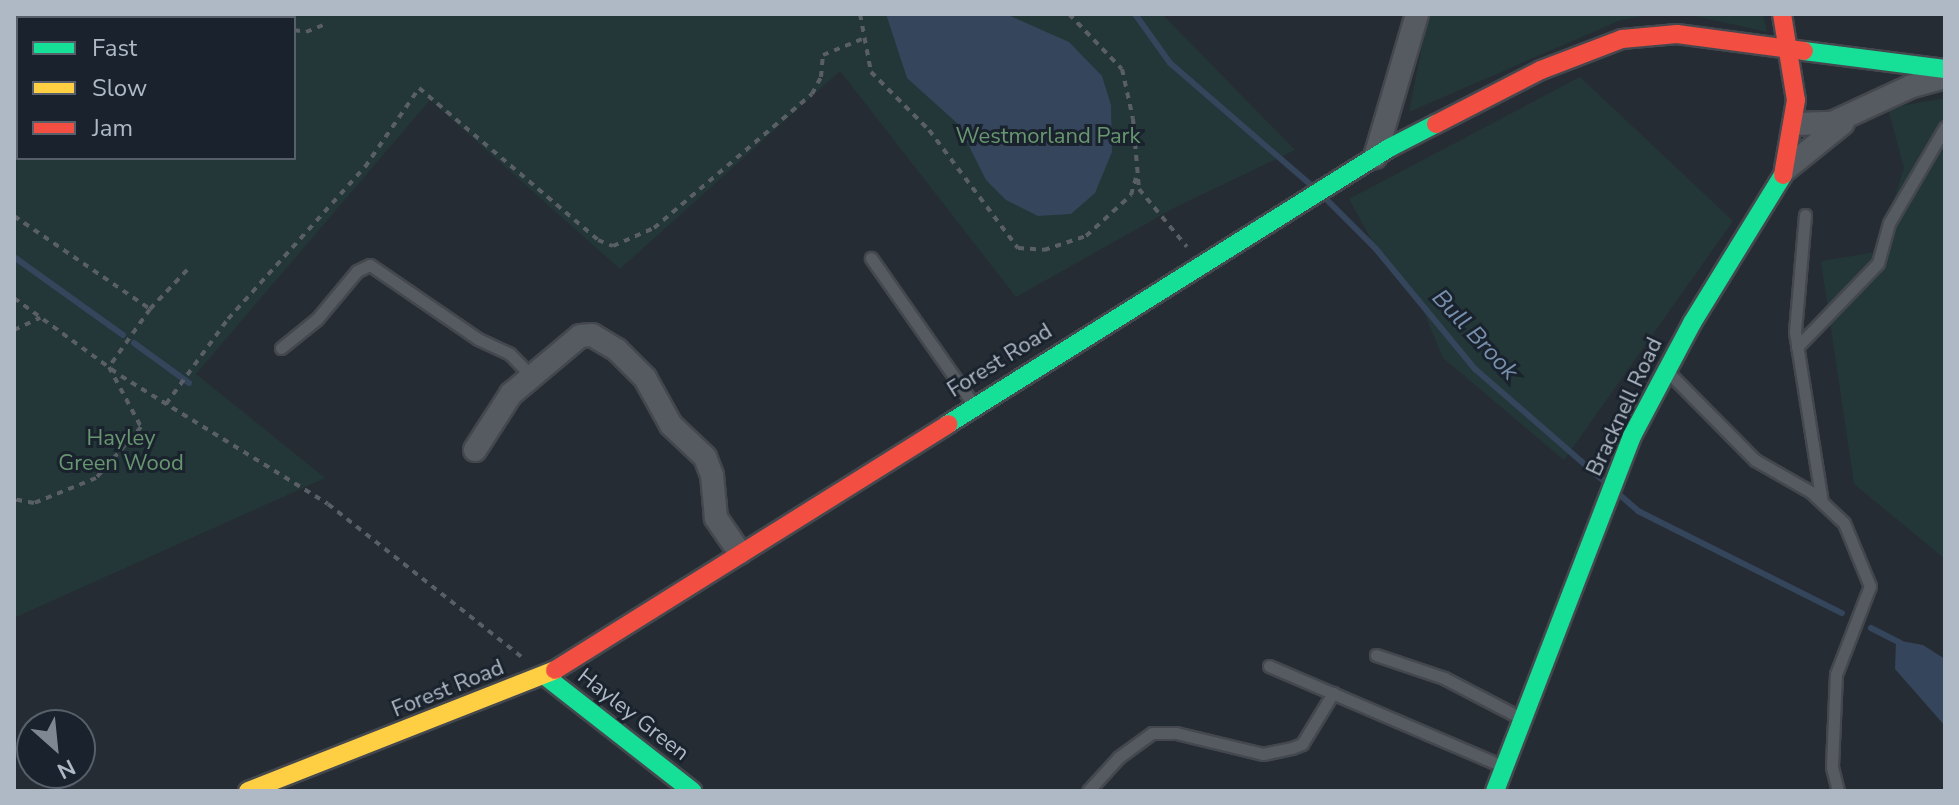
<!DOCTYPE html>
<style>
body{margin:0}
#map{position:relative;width:1959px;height:805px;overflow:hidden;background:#262c33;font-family:"Nunito Sans",sans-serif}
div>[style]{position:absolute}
.green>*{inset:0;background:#233638}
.water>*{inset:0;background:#34455c}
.stream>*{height:6px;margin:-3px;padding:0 3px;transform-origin:3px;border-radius:3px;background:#34455c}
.path>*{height:4px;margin-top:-2px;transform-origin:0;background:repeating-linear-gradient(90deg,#5a5f65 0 6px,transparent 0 12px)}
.roads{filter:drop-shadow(2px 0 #44484e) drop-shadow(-2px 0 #44484e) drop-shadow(0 2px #44484e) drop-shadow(0 -2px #44484e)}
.lane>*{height:11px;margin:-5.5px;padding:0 5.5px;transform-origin:5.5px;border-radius:5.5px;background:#565b61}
.street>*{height:22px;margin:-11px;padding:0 11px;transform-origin:11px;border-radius:11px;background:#565b61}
.fast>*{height:18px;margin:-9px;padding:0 9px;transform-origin:9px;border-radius:9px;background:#16e098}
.slow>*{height:18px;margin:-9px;padding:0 9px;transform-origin:9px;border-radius:9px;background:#ffcf43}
.jam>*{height:18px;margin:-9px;padding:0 9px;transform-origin:9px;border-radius:9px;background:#f24e42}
span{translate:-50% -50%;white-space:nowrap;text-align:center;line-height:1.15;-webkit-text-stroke:6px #1a232d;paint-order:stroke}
.park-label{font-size:22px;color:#679670}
.street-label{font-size:22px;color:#afb9c5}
.water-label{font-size:24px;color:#7790ad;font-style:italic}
.frame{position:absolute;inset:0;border:16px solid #afb9c5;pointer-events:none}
.legend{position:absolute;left:16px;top:16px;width:280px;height:144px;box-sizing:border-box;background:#1a232d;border:2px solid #565f6a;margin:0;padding:10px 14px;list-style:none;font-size:24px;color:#afb9c5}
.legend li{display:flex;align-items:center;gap:16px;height:40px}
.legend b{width:40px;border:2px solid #565f6a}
.north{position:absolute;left:16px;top:709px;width:80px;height:80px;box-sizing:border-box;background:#1a232d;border:2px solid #565f6a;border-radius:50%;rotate:153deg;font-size:22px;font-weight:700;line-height:32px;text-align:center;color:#afb9c5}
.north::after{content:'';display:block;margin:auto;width:28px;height:36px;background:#7f8892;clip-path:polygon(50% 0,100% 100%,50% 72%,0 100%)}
</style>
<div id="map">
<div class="green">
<div style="clip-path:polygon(evenodd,14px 14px,1162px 14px,1295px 150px,1176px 207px,1016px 297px,840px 71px,620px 269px,430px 100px,196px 374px,325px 478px,14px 618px,14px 14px,18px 18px,294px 18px,294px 158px,18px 158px,18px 18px)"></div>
<div style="clip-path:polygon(1428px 14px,1655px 14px,1621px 20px,1409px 112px)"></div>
<div style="clip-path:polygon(1686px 14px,1763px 14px,1767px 32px)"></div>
<div style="clip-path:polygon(1580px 77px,1733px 221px,1564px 460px,1443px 358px,1416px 293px,1377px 250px,1349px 199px)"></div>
<div style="clip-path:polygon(1945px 98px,1945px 559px,1854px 484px,1821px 261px,1877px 252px,1904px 168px,1888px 108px)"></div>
</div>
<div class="water">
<div style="clip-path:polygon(886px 14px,1006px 14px,1069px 42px,1102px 76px,1111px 105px,1112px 152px,1095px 193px,1071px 214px,1038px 216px,1006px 200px,986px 180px,958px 124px,907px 78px)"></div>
<div style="clip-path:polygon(1896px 640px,1923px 645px,1945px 659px,1945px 726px,1895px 669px)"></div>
</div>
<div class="stream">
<div style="left:1135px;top:14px;width:60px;rotate:54.5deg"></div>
<div style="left:1170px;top:63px;width:188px;rotate:40.9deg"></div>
<div style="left:1326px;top:199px;width:71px;rotate:45deg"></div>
<div style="left:1376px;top:249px;width:156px;rotate:50.5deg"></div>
<div style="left:1475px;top:369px;width:171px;rotate:41deg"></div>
<div style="left:14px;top:257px;width:134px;rotate:35.6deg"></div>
<div style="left:134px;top:343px;width:68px;rotate:36deg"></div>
<div style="left:1621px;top:496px;width:23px;rotate:41deg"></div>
<div style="left:1638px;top:511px;width:228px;rotate:26.6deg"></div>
<div style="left:1871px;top:628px;width:33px;rotate:27deg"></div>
</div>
<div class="path">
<div style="left:278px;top:14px;width:4px;rotate:63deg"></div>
<div style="left:860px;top:14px;width:59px;rotate:79.3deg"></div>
<div style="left:871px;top:72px;width:82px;rotate:45deg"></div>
<div style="left:929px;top:130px;width:148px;rotate:53deg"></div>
<div style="left:1018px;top:248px;width:26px;rotate:4deg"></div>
<div style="left:1044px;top:250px;width:44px;rotate:-18.4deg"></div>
<div style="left:1086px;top:236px;width:61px;rotate:-42.3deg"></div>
<div style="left:1131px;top:195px;width:18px;rotate:-74deg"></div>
<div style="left:1069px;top:14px;width:76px;rotate:46.1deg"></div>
<div style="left:1122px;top:69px;width:51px;rotate:77.6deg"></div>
<div style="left:1133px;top:119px;width:70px;rotate:85.1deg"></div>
<div style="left:1139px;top:189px;width:75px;rotate:50.4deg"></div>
<div style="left:294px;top:30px;width:12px;rotate:9deg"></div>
<div style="left:306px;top:32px;width:22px;rotate:-22deg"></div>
<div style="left:14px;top:216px;width:165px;rotate:34.4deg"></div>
<div style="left:150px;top:309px;width:71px;rotate:125.3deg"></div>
<div style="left:109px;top:367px;width:68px;rotate:61.9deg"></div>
<div style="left:141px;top:427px;width:68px;rotate:131.4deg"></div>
<div style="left:96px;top:478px;width:67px;rotate:158deg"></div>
<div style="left:34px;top:503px;width:20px;rotate:-169deg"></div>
<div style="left:14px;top:298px;width:132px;rotate:36.1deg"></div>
<div style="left:121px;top:376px;width:243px;rotate:31.7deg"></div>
<div style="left:328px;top:504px;width:250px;rotate:38.3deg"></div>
<div style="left:150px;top:309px;width:54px;rotate:-46.5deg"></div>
<div style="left:14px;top:330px;width:29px;rotate:-25deg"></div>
<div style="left:166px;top:404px;width:105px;rotate:-53.9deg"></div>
<div style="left:228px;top:319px;width:205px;rotate:-48deg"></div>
<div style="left:365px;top:167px;width:96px;rotate:-55.6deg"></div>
<div style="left:419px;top:88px;width:235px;rotate:40.3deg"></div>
<div style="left:598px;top:240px;width:16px;rotate:22deg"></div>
<div style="left:613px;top:246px;width:45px;rotate:-23.7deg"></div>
<div style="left:654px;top:228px;width:207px;rotate:-40.3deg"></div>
<div style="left:812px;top:94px;width:19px;rotate:-62deg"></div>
<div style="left:821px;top:77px;width:22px;rotate:-85deg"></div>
<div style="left:823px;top:55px;width:42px;rotate:-22.3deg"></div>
</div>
<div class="roads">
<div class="lane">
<div style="left:1805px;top:215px;width:117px;rotate:94.9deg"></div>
<div style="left:1795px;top:332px;width:172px;rotate:81deg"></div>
<div style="left:871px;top:258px;width:179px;rotate:55deg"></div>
<div style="left:1797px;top:347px;width:117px;rotate:-46deg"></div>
<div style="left:1878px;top:263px;width:41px;rotate:-74.6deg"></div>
<div style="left:1889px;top:223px;width:111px;rotate:-59.7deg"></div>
<div style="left:281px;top:348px;width:46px;rotate:-38.9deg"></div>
<div style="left:317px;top:319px;width:62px;rotate:-50.2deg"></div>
<div style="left:357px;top:271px;width:14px;rotate:-25deg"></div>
<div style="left:370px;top:265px;width:131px;rotate:34.4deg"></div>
<div style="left:478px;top:339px;width:35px;rotate:25deg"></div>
<div style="left:510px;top:354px;width:30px;rotate:46deg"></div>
<div style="left:1670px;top:374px;width:121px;rotate:45.3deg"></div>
<div style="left:1755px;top:460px;width:64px;rotate:29.7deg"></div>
<div style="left:1811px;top:492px;width:45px;rotate:43.2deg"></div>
<div style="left:1844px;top:523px;width:68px;rotate:67.6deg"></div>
<div style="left:1870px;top:586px;width:94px;rotate:111.1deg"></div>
<div style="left:1836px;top:674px;width:93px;rotate:92.5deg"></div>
<div style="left:1832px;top:767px;width:25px;rotate:76deg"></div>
<div style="left:1376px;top:655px;width:72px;rotate:18.7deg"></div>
<div style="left:1444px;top:678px;width:85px;rotate:27.5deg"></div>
<div style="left:1269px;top:666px;width:251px;rotate:23.2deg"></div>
<div style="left:1088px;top:791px;width:46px;rotate:-47.6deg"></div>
<div style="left:1119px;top:757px;width:41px;rotate:-36deg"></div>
<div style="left:1152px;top:733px;width:24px"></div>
<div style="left:1176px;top:733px;width:89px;rotate:13.6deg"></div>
<div style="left:1263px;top:754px;width:30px;rotate:-12deg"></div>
<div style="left:1292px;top:748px;width:11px;rotate:-22deg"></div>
<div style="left:1302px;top:744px;width:60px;rotate:-58.7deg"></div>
</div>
<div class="street">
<div style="left:1796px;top:124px;width:36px;rotate:-2deg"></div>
<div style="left:1832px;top:123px;width:88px;rotate:-24.8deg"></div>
<div style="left:1912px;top:86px;width:34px;rotate:-15deg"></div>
<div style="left:1375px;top:157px;width:149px;rotate:-73.6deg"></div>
<div style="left:1786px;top:169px;width:73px;rotate:-38.9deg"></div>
<div style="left:475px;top:450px;width:67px;rotate:-57.3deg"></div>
<div style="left:511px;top:394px;width:90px;rotate:-40deg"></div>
<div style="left:580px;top:336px;width:12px;rotate:-5deg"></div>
<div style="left:592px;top:335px;width:29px;rotate:31deg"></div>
<div style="left:617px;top:350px;width:40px;rotate:45deg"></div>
<div style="left:645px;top:378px;width:54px;rotate:61deg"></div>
<div style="left:671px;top:425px;width:47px;rotate:43.3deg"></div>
<div style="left:705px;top:457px;width:19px;rotate:69deg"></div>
<div style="left:712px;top:475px;width:43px;rotate:84.7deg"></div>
<div style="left:716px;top:518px;width:42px;rotate:55.6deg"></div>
</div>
<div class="fast">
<div style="left:1804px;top:51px;width:142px;rotate:7.3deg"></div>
<div style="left:948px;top:424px;width:520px;rotate:-32.04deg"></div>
<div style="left:1389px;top:148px;width:53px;rotate:-27.1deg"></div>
<div style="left:545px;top:676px;width:187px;rotate:38deg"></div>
<div style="left:1495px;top:791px;width:381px;rotate:-68.9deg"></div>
<div style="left:1632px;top:436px;width:128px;rotate:-62deg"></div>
<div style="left:1692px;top:323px;width:174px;rotate:-58.4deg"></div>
</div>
<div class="slow">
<div style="left:248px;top:791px;width:330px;rotate:-21.5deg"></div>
</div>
<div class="jam">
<div style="left:1782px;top:14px;width:87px;rotate:80.8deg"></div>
<div style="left:1796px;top:100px;width:76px;rotate:99.8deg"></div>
<div style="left:1436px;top:124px;width:118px;rotate:-27.2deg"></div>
<div style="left:1541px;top:70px;width:87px;rotate:-20.9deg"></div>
<div style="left:1622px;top:39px;width:55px;rotate:-5.2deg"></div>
<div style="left:1677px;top:34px;width:128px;rotate:7.6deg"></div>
<div style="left:555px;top:670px;width:464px;rotate:-32deg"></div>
</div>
</div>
<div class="park-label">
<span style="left:1048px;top:137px">Westmorland Park</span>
<span style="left:121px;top:451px">Hayley<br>Green Wood</span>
</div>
<div class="street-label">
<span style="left:1000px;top:361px;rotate:-32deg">Forest Road</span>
<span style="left:1625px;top:407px;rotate:-65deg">Bracknell Road</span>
<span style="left:448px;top:689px;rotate:-22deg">Forest Road</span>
<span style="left:633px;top:715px;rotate:38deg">Hayley Green</span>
</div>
<div class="water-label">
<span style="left:1475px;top:335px;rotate:47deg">Bull Brook</span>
</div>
<div class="frame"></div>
<ul class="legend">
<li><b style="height:10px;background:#16e098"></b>Fast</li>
<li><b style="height:10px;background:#ffcf43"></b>Slow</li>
<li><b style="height:10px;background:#f24e42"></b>Jam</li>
</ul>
<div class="north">N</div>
</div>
